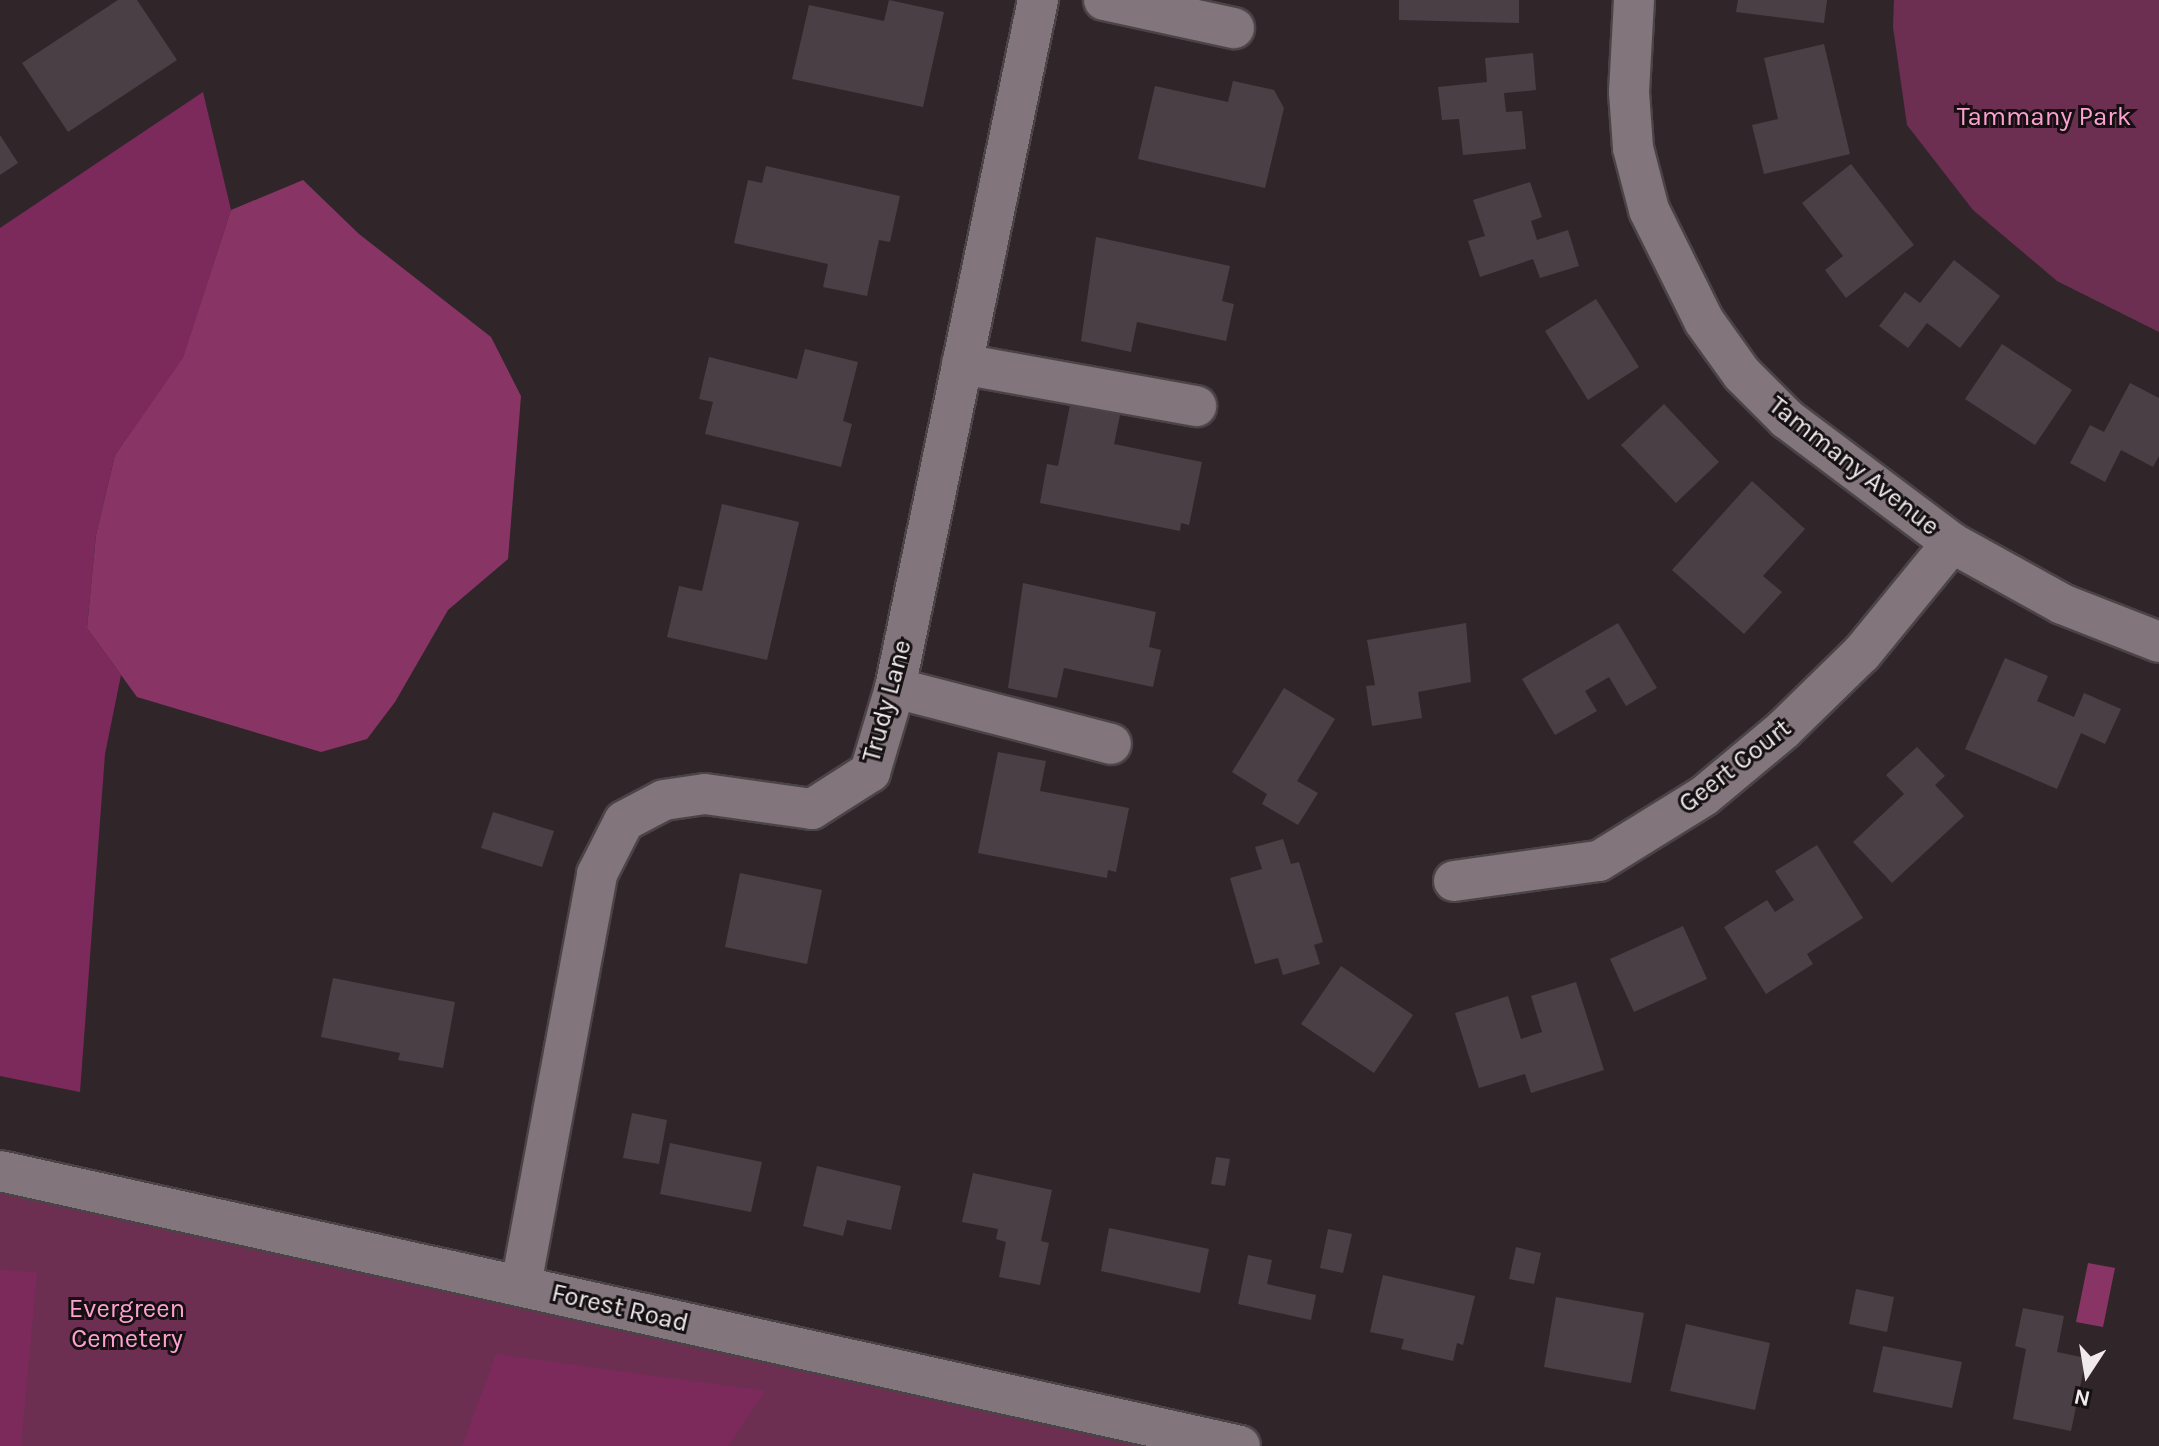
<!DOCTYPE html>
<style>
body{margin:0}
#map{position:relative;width:2159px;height:1446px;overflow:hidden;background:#30262a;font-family:Karla,sans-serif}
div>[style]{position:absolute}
.green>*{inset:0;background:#6c2f52}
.forest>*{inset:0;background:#7c2a5b}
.water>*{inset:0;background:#883565}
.building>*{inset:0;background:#4a3f44}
.roads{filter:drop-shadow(2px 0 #4b4447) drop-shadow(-2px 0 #4b4447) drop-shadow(0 2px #4b4447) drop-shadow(0 -2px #4b4447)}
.minor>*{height:40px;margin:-20px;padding:0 20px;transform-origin:20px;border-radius:20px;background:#82757b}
span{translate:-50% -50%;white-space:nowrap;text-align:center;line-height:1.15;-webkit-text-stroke:6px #151012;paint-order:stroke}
.park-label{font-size:26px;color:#fea1d2}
.street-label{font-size:26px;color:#f1eaed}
.north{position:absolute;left:2047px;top:1334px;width:80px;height:80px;-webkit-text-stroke:6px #151012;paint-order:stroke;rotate:192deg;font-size:22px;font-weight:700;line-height:32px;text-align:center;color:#f1eaed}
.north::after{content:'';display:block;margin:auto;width:28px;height:36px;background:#f1eaed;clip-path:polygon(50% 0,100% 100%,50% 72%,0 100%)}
</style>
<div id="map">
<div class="green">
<div style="clip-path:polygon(1894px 0,2159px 0,2159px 332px,2057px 281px,1973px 210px,1907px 125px,1893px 27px)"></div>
<div style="clip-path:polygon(0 1171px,1236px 1446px,0 1446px)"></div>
</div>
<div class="forest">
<div style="clip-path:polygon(203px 92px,231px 210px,183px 359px,115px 455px,96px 535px,87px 628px,121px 675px,105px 754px,80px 1092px,0 1076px,0 228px)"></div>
<div style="clip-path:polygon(0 1270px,37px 1272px,21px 1446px,0 1446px)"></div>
<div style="clip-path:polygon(496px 1354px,765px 1391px,728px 1446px,462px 1446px)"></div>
</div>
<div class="water">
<div style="clip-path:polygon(303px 180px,359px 234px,491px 337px,521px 396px,508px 559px,448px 610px,395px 702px,367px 739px,321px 752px,137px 697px,87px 628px,96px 535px,115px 455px,183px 358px,231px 210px)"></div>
<div style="clip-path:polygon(2088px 1263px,2115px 1268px,2103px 1327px,2076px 1322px)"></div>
</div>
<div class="building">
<div style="clip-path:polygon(118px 0,137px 0,177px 60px,68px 132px,22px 63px)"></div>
<div style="clip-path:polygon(889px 0,944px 12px,923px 107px,792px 79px,809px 5px,884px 21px)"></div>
<div style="clip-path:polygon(1399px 0,1519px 0,1519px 23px,1399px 20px)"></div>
<div style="clip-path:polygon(1738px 0,1827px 0,1824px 23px,1736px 12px)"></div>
<div style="clip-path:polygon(1824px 44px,1850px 154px,1764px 174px,1752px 125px,1778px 119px,1764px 58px)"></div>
<div style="clip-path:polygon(1533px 53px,1536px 90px,1504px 93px,1506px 112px,1522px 111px,1526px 149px,1463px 155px,1459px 119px,1442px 120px,1438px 87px,1487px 82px,1485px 58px)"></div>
<div style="clip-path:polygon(1233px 81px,1274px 90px,1284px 108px,1265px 188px,1138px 159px,1155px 86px,1228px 102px)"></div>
<div style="clip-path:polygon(0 135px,18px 163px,0 175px)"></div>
<div style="clip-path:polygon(1851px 164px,1914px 245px,1846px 298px,1825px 270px,1843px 256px,1802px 203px)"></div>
<div style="clip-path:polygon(766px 166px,900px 196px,890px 242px,879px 240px,867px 296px,823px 287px,828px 264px,734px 243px,748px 180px,762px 183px)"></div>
<div style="clip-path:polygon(1530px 182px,1542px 217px,1531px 221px,1537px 240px,1568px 230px,1579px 266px,1540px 278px,1533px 259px,1480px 277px,1468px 241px,1485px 236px,1473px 200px)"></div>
<div style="clip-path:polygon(1096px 237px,1230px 266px,1222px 301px,1234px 304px,1226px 341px,1137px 322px,1131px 352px,1081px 341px)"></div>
<div style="clip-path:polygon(1954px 260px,2000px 296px,1960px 348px,1927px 323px,1908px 348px,1879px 326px,1905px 292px,1920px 303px)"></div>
<div style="clip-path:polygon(1596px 299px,1639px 367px,1588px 400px,1545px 331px)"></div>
<div style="clip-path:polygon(2002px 344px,2072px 390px,2035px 445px,1965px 399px)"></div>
<div style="clip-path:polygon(805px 349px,858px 362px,843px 421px,852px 424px,841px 467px,705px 434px,713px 402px,699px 399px,709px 357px,797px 379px)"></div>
<div style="clip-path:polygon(2130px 383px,2159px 398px,2159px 456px,2153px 467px,2121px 450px,2105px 482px,2070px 463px,2090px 425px,2104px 432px)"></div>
<div style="clip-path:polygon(1664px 404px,1719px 462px,1676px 503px,1621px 445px)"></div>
<div style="clip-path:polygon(1070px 405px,1120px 415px,1114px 444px,1202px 462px,1189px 525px,1181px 523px,1180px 531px,1040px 503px,1047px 464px,1058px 466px)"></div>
<div style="clip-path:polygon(1752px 481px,1805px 529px,1763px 576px,1782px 592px,1744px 634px,1672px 570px)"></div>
<div style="clip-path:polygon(722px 504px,799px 522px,767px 660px,667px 637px,679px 586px,702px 591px)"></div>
<div style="clip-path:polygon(1023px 583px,1156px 612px,1149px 647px,1161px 650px,1153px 687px,1064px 668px,1057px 698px,1008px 688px)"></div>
<div style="clip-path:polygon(1466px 623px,1471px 682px,1418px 692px,1422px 718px,1372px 726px,1366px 686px,1375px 685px,1367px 640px)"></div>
<div style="clip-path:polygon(1618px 623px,1657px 688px,1626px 706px,1609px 677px,1585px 691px,1597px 711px,1555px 735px,1522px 679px)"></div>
<div style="clip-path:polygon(2005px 658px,2048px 676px,2037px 701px,2074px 717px,2084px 693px,2121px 709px,2105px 744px,2081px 733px,2057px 789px,1965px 749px)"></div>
<div style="clip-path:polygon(1284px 688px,1335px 719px,1297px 781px,1318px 793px,1298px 825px,1262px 804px,1267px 794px,1232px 772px)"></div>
<div style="clip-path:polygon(1917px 747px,1945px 776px,1935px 785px,1964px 816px,1892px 883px,1853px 842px,1904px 794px,1886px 775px)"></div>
<div style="clip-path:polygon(998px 752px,1046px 761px,1040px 791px,1129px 808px,1116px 872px,1108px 870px,1107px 878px,978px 853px)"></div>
<div style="clip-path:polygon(493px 812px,554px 831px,542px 867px,481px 848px)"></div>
<div style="clip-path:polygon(1283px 839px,1291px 864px,1299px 862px,1323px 942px,1314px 945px,1320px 964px,1283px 975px,1278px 958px,1255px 964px,1230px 878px,1262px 869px,1255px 847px)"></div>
<div style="clip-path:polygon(1817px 845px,1863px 918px,1807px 954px,1813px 964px,1766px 994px,1724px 927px,1767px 900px,1775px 912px,1794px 900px,1775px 871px)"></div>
<div style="clip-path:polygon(740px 873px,822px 890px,807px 964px,725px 947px)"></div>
<div style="clip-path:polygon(1683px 926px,1707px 979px,1634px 1012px,1610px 959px)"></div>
<div style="clip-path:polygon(1341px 966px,1413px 1015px,1374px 1073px,1301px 1024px)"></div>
<div style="clip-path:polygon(333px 978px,455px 1002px,443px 1068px,398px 1060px,400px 1053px,321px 1037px)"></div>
<div style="clip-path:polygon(1576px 982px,1604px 1070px,1531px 1093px,1525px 1074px,1479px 1088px,1455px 1013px,1508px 996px,1521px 1039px,1542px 1032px,1531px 996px)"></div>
<div style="clip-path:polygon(632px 1113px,667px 1120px,659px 1164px,623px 1158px)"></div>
<div style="clip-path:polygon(670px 1143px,762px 1162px,751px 1212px,660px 1194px)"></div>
<div style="clip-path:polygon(1216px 1157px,1230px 1159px,1225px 1186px,1211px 1184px)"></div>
<div style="clip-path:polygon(817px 1166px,901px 1186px,891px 1230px,847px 1220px,843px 1236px,803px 1226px)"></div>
<div style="clip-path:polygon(973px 1173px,1052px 1190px,1041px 1241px,1049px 1243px,1040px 1285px,999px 1277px,1006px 1242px,996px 1239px,998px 1229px,962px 1222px)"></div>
<div style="clip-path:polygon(1109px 1228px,1209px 1249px,1200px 1293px,1101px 1271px)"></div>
<div style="clip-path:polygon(1328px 1229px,1352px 1234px,1343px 1273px,1320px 1268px)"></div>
<div style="clip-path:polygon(1516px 1247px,1541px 1253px,1534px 1284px,1509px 1279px)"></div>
<div style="clip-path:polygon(1248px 1255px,1272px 1260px,1267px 1284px,1316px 1295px,1311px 1320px,1238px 1304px)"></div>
<div style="clip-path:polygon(1383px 1275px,1475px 1296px,1463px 1345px,1457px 1343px,1453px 1361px,1401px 1349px,1404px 1339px,1370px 1332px)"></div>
<div style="clip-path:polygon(1856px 1289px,1894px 1297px,1887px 1332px,1849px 1324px)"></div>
<div style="clip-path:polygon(1556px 1297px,1644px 1313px,1631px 1383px,1544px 1367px)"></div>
<div style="clip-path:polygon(2023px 1308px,2064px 1316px,2057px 1352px,2086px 1358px,2071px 1431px,2013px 1419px,2026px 1349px,2015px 1346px)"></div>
<div style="clip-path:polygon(1686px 1324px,1770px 1343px,1755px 1410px,1670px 1391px)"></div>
<div style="clip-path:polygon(1883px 1346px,1962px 1362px,1952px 1408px,1873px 1392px)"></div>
</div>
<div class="roads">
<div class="minor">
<div style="left:1104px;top:0;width:133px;rotate:12.2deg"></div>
<div style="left:1634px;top:0;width:92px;rotate:93.1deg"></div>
<div style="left:1629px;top:92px;width:56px;rotate:85.9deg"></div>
<div style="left:1633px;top:148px;width:64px;rotate:75.5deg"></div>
<div style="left:1649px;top:210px;width:124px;rotate:63.6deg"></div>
<div style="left:1704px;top:321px;width:65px;rotate:54.4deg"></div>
<div style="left:1742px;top:374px;width:64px;rotate:45deg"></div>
<div style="left:1787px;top:419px;width:206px;rotate:36.9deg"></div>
<div style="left:1952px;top:543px;width:126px;rotate:29deg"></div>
<div style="left:2062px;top:604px;width:104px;rotate:21.4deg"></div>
<div style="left:962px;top:364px;width:238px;rotate:10.2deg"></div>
<div style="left:895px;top:688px;width:223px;rotate:14.5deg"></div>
<div style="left:1454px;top:881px;width:146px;rotate:-7.9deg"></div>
<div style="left:1599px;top:861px;width:123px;rotate:-31.8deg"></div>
<div style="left:1704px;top:796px;width:104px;rotate:-39.9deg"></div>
<div style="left:1784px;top:729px;width:109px;rotate:-44.3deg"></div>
<div style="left:1862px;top:653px;width:142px;rotate:-50.7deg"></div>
<div style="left:0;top:1171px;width:1270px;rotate:12.5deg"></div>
<div style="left:521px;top:1285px;width:418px;rotate:-79.5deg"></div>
<div style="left:597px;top:874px;width:59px;rotate:-63deg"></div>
<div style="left:624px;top:821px;width:45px;rotate:-27.7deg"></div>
<div style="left:664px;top:800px;width:41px;rotate:-8.3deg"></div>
<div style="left:705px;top:794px;width:108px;rotate:8deg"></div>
<div style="left:812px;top:809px;width:69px;rotate:-32.5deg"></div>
<div style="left:870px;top:772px;width:88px;rotate:-73.4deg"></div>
<div style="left:895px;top:688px;width:703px;rotate:-78.26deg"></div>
</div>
</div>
<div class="park-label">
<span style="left:2044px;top:117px">Tammany Park</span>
<span style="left:127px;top:1324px">Evergreen<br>Cemetery</span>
</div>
<div class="street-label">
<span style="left:1854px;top:466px;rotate:38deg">Tammany Avenue</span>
<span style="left:887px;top:701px;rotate:-75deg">Trudy Lane</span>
<span style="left:1735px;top:766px;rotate:-38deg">Geert Court</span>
<span style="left:620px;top:1308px;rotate:13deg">Forest Road</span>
</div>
<div class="north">N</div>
</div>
